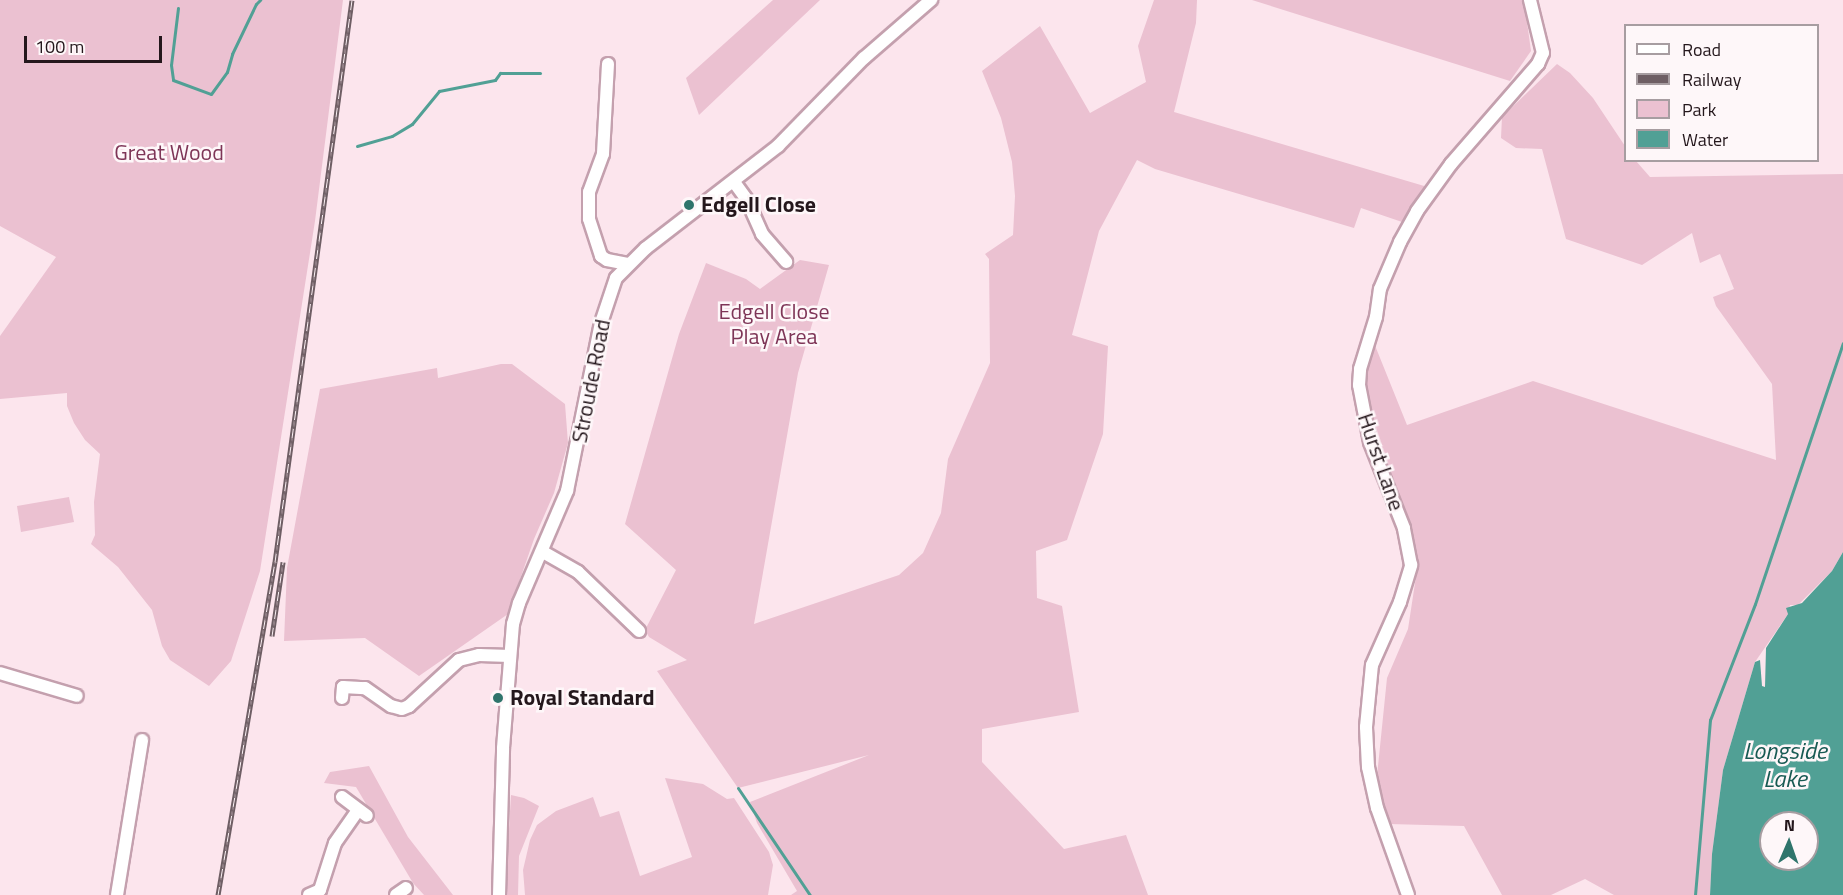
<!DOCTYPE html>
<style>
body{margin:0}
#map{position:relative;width:1843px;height:895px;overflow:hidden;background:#fce5ed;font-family:"Titillium Web",sans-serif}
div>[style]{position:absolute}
.green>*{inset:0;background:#ebc1d1}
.water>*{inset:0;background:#51a095}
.stream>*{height:3px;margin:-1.5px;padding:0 1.5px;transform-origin:1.5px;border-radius:1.5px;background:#51a095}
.roads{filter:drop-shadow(2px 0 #c4a0ae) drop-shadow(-2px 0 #c4a0ae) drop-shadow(0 2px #c4a0ae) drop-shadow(0 -2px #c4a0ae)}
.minor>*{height:12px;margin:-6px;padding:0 6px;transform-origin:6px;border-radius:6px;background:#fff}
.rail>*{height:5px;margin-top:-2.5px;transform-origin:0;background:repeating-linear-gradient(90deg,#fef7f9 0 9px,#6e5e64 0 18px);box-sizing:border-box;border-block:2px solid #6e5e64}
.dots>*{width:16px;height:16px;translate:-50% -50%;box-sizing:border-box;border:3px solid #fef7f9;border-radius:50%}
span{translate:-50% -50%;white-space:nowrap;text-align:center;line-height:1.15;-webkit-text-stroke:5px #fef7f9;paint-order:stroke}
.park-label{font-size:22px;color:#7e3557}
.poi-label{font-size:22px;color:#24171c;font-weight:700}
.left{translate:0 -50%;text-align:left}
.street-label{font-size:22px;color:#24171c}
.water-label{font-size:24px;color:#185a53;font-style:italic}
.legend{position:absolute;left:1624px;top:24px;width:195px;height:138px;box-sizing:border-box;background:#fef7f9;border:2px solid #a79da1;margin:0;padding:8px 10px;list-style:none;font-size:18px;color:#24171c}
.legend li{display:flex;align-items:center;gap:12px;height:30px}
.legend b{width:30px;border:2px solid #a79da1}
.north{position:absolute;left:1759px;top:811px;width:60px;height:60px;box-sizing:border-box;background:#fef7f9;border:2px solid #a79da1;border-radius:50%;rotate:2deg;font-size:16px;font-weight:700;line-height:24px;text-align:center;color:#24171c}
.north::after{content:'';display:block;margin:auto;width:21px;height:27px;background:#2f756c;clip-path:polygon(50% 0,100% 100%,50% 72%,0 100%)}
.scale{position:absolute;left:24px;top:36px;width:138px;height:27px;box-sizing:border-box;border:3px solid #24171c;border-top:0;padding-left:8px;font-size:18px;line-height:21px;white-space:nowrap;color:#24171c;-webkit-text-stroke:4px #fef7f9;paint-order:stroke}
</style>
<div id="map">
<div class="green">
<div style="clip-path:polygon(0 0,343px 0,315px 221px,260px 571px,231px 661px,209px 686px,170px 660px,162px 646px,152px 610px,118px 567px,91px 544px,95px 535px,94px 502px,100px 454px,85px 440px,74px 423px,67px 406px,67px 393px,0 399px,0 336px,56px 257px,0 226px)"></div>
<div style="clip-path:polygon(773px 0,820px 0,699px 115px,686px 78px)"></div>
<div style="clip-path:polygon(1154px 0,1197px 0,1196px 23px,1174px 112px,1431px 188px,1405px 223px,1361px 208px,1354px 228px,1155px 169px,1137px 160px,1099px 231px,1072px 335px,1108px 346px,1103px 434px,1067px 540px,1036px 551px,1037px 598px,1062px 606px,1079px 712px,982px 729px,982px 762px,1064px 849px,1126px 835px,1148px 895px,791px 895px,797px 891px,757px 823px,750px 802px,869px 755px,738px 788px,657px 671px,687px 660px,649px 637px,645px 630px,676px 570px,625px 524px,679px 334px,706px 263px,746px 279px,760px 289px,800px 260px,829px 265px,798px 373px,754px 624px,899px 575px,923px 553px,941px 513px,948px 459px,990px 363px,989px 259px,985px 254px,1013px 235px,1015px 196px,1012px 162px,1001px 118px,982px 71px,1040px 26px,1090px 113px,1146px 82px,1138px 46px)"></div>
<div style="clip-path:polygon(1252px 0,1524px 0,1531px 51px,1510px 81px)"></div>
<div style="clip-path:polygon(1557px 64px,1570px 73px,1593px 98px,1625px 146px,1626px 160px,1636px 161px,1650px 177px,1843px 174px,1843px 552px,1832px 571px,1798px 605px,1790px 605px,1788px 614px,1755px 662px,1723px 770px,1712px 854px,1710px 895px,1614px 895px,1585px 879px,1551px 895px,1502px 895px,1464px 826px,1389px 824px,1377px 776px,1387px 678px,1408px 629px,1417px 570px,1380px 450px,1365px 375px,1374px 343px,1407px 425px,1533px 381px,1776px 460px,1772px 384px,1716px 306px,1713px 297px,1734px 289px,1720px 254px,1700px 263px,1692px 233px,1642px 265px,1566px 239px,1542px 149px,1516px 148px,1501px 138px,1502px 117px)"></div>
<div style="clip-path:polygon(501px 364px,512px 364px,565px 404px,568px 443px,554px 493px,534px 539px,508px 614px,419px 676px,365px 638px,284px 641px,287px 568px,320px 389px,437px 368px,438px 378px)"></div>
<div style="clip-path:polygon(69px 497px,74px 522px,21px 532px,17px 506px)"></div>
<div style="clip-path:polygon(369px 766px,408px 837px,453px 895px,424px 895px,413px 883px,356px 787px,324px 783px,330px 772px)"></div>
<div style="clip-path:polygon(665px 778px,703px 784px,727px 799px,734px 798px,769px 852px,773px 865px,768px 895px,525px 895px,523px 870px,530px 840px,537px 825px,556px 811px,593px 797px,600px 817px,619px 811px,640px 876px,692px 857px)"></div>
<div style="clip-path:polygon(511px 795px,524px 798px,539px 806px,519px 856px,518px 895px,505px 895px)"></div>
</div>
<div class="water">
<div style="clip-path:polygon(evenodd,1843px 552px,1843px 895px,1710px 895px,1712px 854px,1723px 770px,1755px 662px,1760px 660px,1762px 686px,1765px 687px,1766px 648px,1788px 614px,1786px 608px,1802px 603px,1832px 571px,1843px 552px,1771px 823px,1807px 823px,1807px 859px,1771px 859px,1771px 823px)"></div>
</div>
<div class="stream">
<div style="left:178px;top:8px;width:57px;rotate:97deg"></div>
<div style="left:171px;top:65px;width:15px;rotate:82deg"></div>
<div style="left:173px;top:80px;width:40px;rotate:20.2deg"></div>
<div style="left:211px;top:94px;width:27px;rotate:-54deg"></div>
<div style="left:227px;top:72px;width:19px;rotate:-74deg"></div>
<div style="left:232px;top:54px;width:55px;rotate:-64.4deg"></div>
<div style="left:256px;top:4px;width:6px;rotate:-45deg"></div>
<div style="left:357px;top:146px;width:36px;rotate:-16deg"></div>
<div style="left:392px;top:136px;width:23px;rotate:-31deg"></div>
<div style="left:412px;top:124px;width:43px;rotate:-50.7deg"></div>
<div style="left:439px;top:91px;width:57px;rotate:-11.1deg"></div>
<div style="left:495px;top:80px;width:9px;rotate:-54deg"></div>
<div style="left:500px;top:73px;width:40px"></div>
<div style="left:738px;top:788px;width:129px;rotate:56.1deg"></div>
<div style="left:1695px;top:895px;width:176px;rotate:-85.1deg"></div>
<div style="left:1710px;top:720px;width:124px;rotate:-68.8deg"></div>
<div style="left:1755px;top:604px;width:275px;rotate:-71.4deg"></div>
</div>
<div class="roads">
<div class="minor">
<div style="left:608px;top:64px;width:90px;rotate:93.2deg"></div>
<div style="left:603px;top:154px;width:40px;rotate:110.2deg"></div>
<div style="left:589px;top:192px;width:27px;rotate:90deg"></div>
<div style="left:589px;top:219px;width:39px;rotate:72deg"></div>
<div style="left:601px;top:256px;width:7px;rotate:34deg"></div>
<div style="left:607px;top:260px;width:21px;rotate:11deg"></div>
<div style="left:734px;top:182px;width:22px;rotate:54deg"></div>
<div style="left:747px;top:200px;width:37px;rotate:66deg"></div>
<div style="left:762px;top:234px;width:37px;rotate:49deg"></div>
<div style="left:543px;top:552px;width:40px;rotate:29.7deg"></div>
<div style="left:578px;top:572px;width:85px;rotate:44deg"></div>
<div style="left:0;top:673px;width:80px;rotate:16.6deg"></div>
<div style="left:342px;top:698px;width:11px;rotate:-85deg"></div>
<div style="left:343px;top:687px;width:22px;rotate:3deg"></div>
<div style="left:365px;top:688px;width:32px;rotate:35deg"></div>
<div style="left:391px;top:706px;width:11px;rotate:15deg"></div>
<div style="left:402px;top:709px;width:8px;rotate:-23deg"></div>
<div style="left:409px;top:706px;width:68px;rotate:-42.6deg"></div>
<div style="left:459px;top:660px;width:21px;rotate:-14deg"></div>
<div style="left:479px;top:655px;width:31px;rotate:2deg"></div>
<div style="left:342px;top:797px;width:31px;rotate:37deg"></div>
<div style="left:117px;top:895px;width:157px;rotate:-80.8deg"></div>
<div style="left:309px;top:895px;width:12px;rotate:-24deg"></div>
<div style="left:320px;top:890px;width:49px;rotate:-72.3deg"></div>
<div style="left:335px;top:843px;width:39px;rotate:-55deg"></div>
<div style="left:396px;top:895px;width:12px;rotate:-35deg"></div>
<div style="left:499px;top:895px;width:147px;rotate:-88.4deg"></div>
<div style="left:503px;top:748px;width:124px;rotate:-85.4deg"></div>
<div style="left:513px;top:624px;width:22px;rotate:-74deg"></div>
<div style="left:519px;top:603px;width:122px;rotate:-66.8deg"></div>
<div style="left:567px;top:491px;width:171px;rotate:-78.6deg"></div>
<div style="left:601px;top:323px;width:47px;rotate:-71.6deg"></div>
<div style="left:616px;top:278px;width:42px;rotate:-45deg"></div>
<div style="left:646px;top:248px;width:167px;rotate:-37.7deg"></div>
<div style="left:778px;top:146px;width:123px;rotate:-45.7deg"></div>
<div style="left:864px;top:58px;width:89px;rotate:-40.9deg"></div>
<div style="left:1408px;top:895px;width:92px;rotate:-109.6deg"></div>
<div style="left:1377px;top:808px;width:42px;rotate:-102.4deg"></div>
<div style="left:1368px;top:767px;width:40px;rotate:-92.9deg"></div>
<div style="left:1366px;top:727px;width:62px;rotate:-84.5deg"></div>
<div style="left:1372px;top:665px;width:69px;rotate:-66deg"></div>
<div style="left:1400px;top:602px;width:39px;rotate:-73deg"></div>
<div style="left:1411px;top:565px;width:38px;rotate:-101deg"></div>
<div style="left:1404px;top:528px;width:92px;rotate:-111.6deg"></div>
<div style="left:1370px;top:442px;width:58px;rotate:-100.9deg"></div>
<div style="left:1359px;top:385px;width:16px;rotate:-86deg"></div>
<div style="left:1360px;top:369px;width:54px;rotate:-72.9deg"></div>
<div style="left:1376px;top:317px;width:28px;rotate:-82deg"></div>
<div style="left:1380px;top:289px;width:51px;rotate:-66.9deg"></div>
<div style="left:1400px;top:242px;width:35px;rotate:-61deg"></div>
<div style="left:1417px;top:211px;width:58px;rotate:-54.1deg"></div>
<div style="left:1451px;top:164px;width:133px;rotate:-49deg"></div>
<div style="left:1538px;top:64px;width:12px;rotate:-66deg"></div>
<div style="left:1543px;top:53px;width:55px;rotate:-103.8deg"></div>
</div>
</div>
<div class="rail">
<div style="left:272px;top:636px;width:75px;rotate:-81.5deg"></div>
<div style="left:218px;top:895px;width:338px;rotate:-80.3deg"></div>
<div style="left:275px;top:562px;width:567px;rotate:-82.2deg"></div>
</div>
<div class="dots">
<div style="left:689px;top:205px;background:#2f756c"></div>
<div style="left:498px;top:698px;background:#2f756c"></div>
</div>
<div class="park-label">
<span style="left:169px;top:153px">Great Wood</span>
<span style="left:774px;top:324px">Edgell Close<br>Play Area</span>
</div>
<div class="poi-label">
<span class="left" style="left:701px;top:205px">Edgell Close</span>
<span class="left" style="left:510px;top:698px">Royal Standard</span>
</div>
<div class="street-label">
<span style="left:591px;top:381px;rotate:-79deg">Stroude Road</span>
<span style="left:1381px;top:462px;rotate:71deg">Hurst Lane</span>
</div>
<div class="water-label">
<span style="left:1785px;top:765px">Longside<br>Lake</span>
</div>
<ul class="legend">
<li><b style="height:8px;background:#fff"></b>Road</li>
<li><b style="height:8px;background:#6e5e64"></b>Railway</li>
<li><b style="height:16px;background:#ebc1d1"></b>Park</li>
<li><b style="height:16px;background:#51a095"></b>Water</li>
</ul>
<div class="north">N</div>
<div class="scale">100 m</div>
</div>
